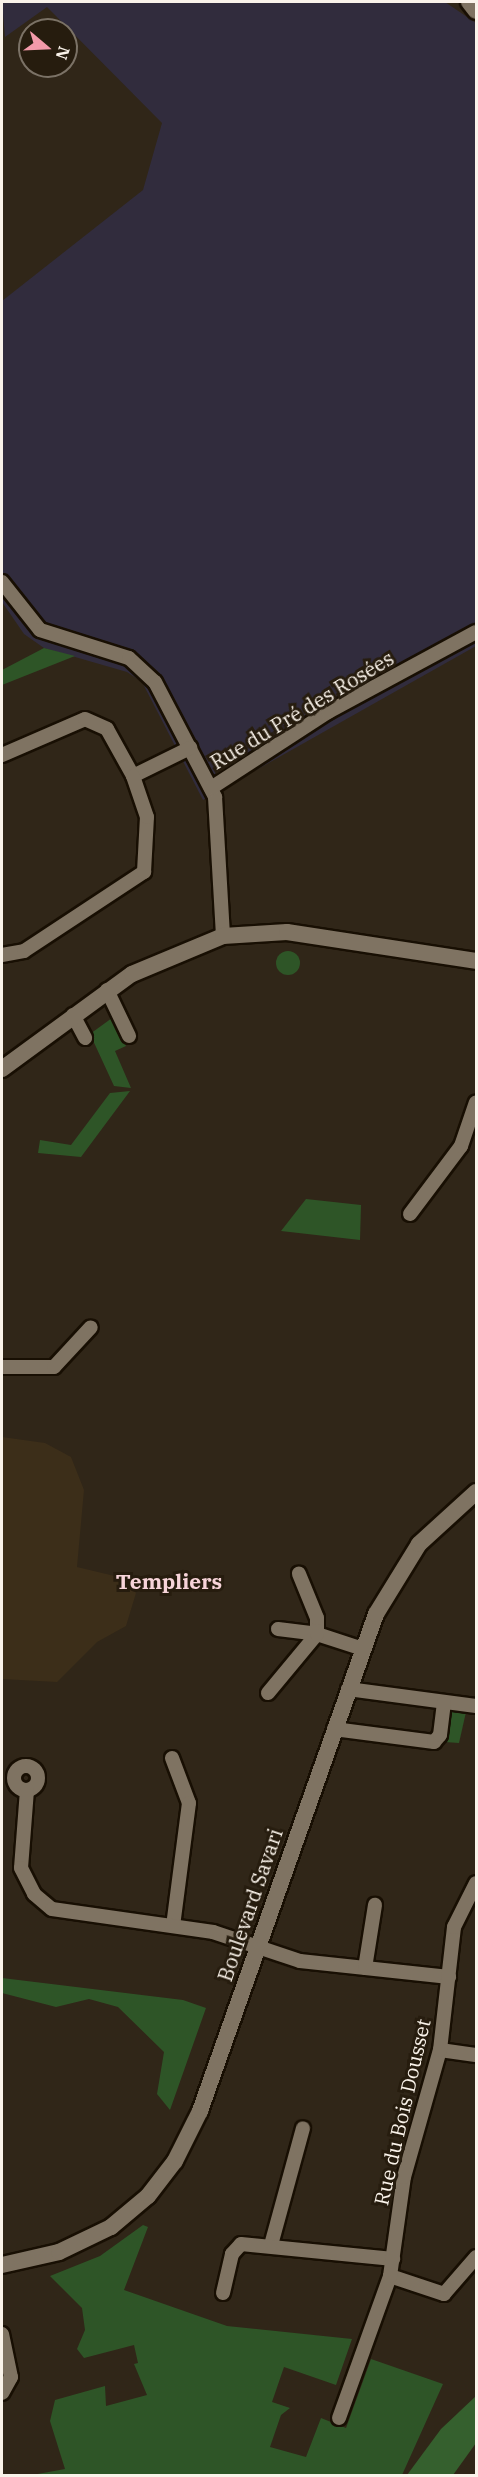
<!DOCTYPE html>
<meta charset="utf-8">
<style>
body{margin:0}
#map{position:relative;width:478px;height:2477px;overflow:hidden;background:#302618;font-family:"IBM Plex Serif",serif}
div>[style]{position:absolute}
.commercial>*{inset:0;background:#312c3d}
.built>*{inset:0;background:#3c2e19}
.green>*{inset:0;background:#2e5527}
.round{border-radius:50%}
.forest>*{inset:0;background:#35602e}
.roads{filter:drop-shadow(2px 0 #180f03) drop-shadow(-2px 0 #180f03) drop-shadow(0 2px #180f03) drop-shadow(0 -2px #180f03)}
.minor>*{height:14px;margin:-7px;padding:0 7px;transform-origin:7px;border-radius:7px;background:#7f7362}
.minor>.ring{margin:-7px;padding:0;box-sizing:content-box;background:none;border:14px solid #7f7362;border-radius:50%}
.tertiary>*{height:16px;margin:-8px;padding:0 8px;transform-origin:8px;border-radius:8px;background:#7f7362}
span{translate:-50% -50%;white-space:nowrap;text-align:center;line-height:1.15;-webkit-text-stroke:6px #261c0e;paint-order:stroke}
.street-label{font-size:20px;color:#faf3ea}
.neighbourhood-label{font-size:21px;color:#f7d4d9;font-weight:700}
.frame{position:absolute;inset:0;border:3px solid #faf3ea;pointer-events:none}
.north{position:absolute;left:18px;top:18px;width:60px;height:60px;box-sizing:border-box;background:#261c0e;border:2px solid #7b7266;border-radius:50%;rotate:109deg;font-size:16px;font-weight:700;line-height:24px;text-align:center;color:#faf3ea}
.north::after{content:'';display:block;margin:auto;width:21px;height:27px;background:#f39aaa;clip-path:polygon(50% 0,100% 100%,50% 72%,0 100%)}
</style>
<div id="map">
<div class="commercial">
<div style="clip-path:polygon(2px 2px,445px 2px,476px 23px,476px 646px,203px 800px,142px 682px,127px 672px,44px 648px,24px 634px,2px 602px,2px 301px,143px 190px,162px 123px,47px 7px,5px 37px)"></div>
</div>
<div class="built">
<div style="clip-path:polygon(2px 1437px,45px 1443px,71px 1457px,84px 1490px,77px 1567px,123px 1578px,136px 1593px,126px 1626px,97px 1642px,57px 1682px,2px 1679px)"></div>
</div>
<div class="green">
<div style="clip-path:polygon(44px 648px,75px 656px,2px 685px,2px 670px)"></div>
<div class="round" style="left:276px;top:951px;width:24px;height:24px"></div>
<div style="clip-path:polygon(112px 1018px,126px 1046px,115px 1051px,131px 1088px,114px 1086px,90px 1034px)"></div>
<div style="clip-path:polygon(130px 1091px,81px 1157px,38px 1153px,40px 1140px,71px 1145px,110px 1093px)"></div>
<div style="clip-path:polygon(306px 1199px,361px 1205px,360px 1240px,281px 1231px)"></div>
<div style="clip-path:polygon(450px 1710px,466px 1712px,459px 1743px,445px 1742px)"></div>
<div style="clip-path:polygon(2px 1978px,183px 2000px,206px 2008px,170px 2110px,157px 2094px,164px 2052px,118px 2007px,89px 1999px,56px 2007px,2px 1993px)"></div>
<div style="clip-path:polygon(143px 2225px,148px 2227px,124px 2290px,227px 2326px,352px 2339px,336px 2385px,284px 2367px,272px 2402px,290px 2408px,281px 2415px,270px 2447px,306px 2457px,321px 2418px,346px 2428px,371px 2359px,443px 2384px,402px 2475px,32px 2475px,65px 2469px,50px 2421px,55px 2400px,105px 2386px,106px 2406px,147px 2395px,134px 2364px,138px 2363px,134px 2345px,84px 2358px,77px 2349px,85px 2330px,82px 2308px,50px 2276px,100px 2256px)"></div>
</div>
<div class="forest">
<div style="clip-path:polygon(476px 2396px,476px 2443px,453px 2475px,407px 2475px,441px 2429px)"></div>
</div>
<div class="roads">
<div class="minor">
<div style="left:2px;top:582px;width:61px;rotate:51.6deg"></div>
<div style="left:40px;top:630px;width:93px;rotate:17.5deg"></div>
<div style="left:129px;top:658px;width:35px;rotate:43deg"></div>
<div style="left:155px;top:682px;width:130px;rotate:62.4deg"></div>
<div style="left:215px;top:797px;width:139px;rotate:86.7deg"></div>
<div style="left:2px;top:755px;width:90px;rotate:-23.4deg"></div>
<div style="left:85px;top:719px;width:24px;rotate:24deg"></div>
<div style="left:107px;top:729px;width:54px;rotate:61deg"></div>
<div style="left:133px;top:776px;width:64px;rotate:-26.2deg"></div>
<div style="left:211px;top:788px;width:140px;rotate:-33deg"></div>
<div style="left:328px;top:712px;width:168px;rotate:-28.4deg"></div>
<div style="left:2px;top:955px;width:22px;rotate:-10deg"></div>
<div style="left:24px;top:951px;width:144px;rotate:-33.4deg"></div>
<div style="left:144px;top:872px;width:55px;rotate:-86.9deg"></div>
<div style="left:147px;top:817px;width:43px;rotate:-108.9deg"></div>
<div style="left:107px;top:990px;width:51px;rotate:64.4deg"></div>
<div style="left:73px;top:1015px;width:26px;rotate:62deg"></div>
<div style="left:410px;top:1214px;width:85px;rotate:-53.1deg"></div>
<div style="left:461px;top:1146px;width:46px;rotate:-71.2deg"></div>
<div style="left:2px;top:1367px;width:52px"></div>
<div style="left:54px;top:1367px;width:54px;rotate:-47.2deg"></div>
<div style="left:278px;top:1629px;width:39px;rotate:7deg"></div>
<div style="left:317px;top:1634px;width:48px;rotate:18.1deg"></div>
<div style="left:348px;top:1689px;width:129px;rotate:7.6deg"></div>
<div style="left:268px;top:1693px;width:77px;rotate:-50.3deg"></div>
<div style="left:317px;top:1634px;width:16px;rotate:-90deg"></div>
<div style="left:317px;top:1618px;width:48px;rotate:-112.2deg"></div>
<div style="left:334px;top:1729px;width:101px;rotate:7.4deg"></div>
<div style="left:434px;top:1742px;width:9px;rotate:-49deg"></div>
<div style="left:440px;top:1735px;width:32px;rotate:-83deg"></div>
<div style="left:172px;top:1758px;width:48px;rotate:69.3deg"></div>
<div style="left:189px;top:1803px;width:124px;rotate:97.4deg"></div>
<div class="ring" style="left:14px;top:1766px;width:10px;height:10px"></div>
<div style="left:27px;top:1790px;width:78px;rotate:94.4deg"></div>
<div style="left:21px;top:1868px;width:29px;rotate:63deg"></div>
<div style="left:34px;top:1894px;width:23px;rotate:40deg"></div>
<div style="left:52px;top:1909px;width:163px;rotate:8.1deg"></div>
<div style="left:213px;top:1932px;width:92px;rotate:18.4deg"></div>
<div style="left:300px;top:1961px;width:150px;rotate:6.1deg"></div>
<div style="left:365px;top:1968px;width:64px;rotate:-81deg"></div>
<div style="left:440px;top:2050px;width:36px;rotate:8deg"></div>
<div style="left:271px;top:2245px;width:121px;rotate:-74.7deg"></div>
<div style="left:390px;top:2276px;width:57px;rotate:18.4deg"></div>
<div style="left:444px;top:2294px;width:49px;rotate:-49.1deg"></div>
<div style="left:223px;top:2293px;width:40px;rotate:-77deg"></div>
<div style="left:232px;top:2254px;width:13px;rotate:-48deg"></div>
<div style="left:241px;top:2244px;width:153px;rotate:5.6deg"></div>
<div style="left:2px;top:2334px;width:44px;rotate:78.2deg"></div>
<div style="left:11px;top:2377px;width:18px;rotate:119deg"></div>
<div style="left:339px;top:2418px;width:151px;rotate:-70.2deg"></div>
<div style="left:390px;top:2276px;width:100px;rotate:-82deg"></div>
<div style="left:404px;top:2177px;width:132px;rotate:-74.2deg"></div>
<div style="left:440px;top:2050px;width:124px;rotate:-83.5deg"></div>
<div style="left:454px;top:1927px;width:49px;rotate:-63.4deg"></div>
</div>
<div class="tertiary">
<div style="left:469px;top:2px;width:11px;rotate:52deg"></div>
<div style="left:2px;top:1069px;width:161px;rotate:-36.2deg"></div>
<div style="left:132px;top:974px;width:99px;rotate:-22.7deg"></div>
<div style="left:223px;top:936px;width:64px;rotate:-3.6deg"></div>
<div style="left:287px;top:932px;width:191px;rotate:8.7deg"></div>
<div style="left:2px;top:2265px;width:58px;rotate:-12.8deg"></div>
<div style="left:59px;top:2252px;width:58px;rotate:-25.7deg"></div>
<div style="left:111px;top:2227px;width:48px;rotate:-40deg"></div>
<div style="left:148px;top:2196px;width:44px;rotate:-52.4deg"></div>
<div style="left:175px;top:2161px;width:56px;rotate:-63.4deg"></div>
<div style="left:200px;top:2111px;width:527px;rotate:-70.5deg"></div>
<div style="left:376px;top:1614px;width:82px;rotate:-58.4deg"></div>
<div style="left:419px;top:1544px;width:77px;rotate:-42.4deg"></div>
</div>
</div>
<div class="street-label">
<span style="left:302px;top:710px;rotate:-31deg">Rue du Pré des Rosées</span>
<span style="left:250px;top:1905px;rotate:-71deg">Boulevard Savari</span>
<span style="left:402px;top:2112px;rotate:-77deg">Rue du Bois Dousset</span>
</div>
<div class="neighbourhood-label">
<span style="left:169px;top:1581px">Templiers</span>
</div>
<div class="frame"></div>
<div class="north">N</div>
</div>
